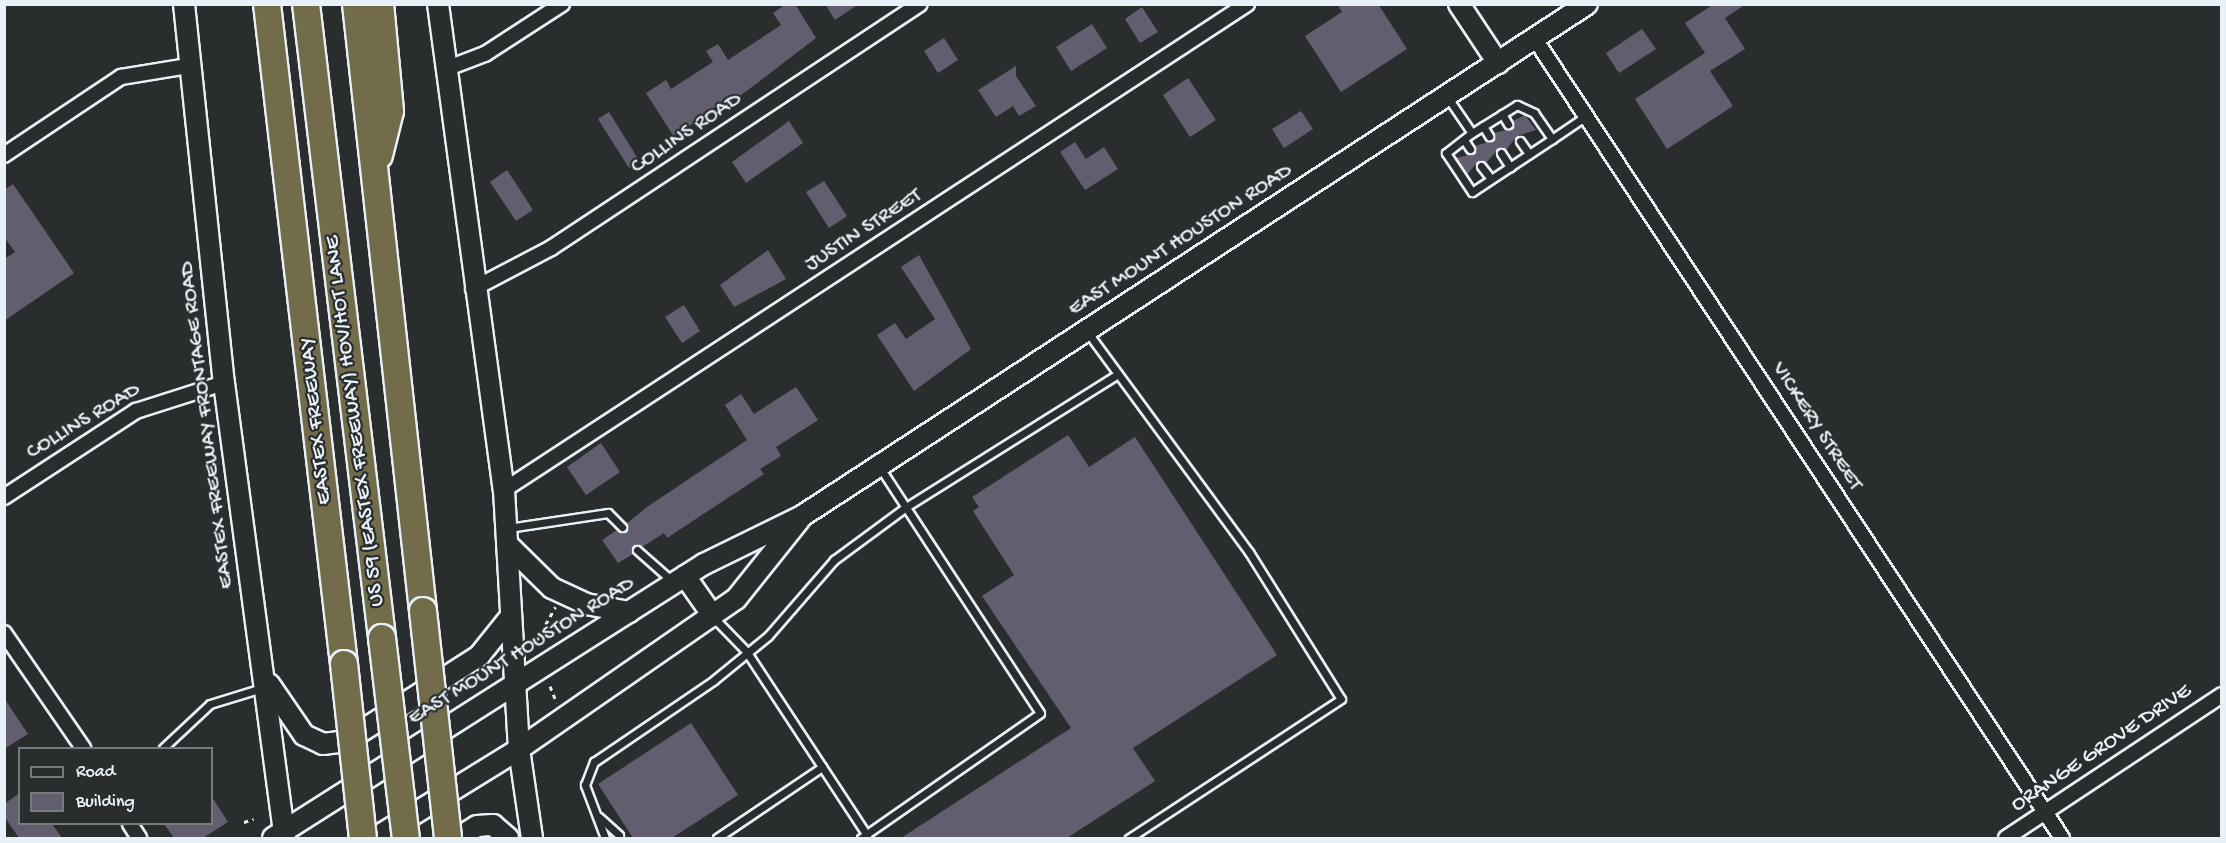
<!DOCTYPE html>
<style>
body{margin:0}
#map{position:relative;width:2226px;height:843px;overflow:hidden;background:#2a2d2e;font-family:"Gochi Hand",sans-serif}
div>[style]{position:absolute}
.building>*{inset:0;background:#635e6f}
.path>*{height:3px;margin-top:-1.5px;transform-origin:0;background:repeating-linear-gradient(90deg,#e8f1f8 0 4.5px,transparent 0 9px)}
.roads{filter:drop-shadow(2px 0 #e8f1f8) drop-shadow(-2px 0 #e8f1f8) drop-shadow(0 2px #e8f1f8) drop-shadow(0 -2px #e8f1f8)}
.lane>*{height:7px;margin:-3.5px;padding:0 3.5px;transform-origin:3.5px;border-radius:3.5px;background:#2a2d2e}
.street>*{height:14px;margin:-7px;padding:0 7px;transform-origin:7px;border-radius:7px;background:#2a2d2e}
.secondary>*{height:20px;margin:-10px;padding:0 10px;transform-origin:10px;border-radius:10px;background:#2a2d2e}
.highway>*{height:26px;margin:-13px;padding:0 13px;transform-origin:13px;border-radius:13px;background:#726c4b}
.bridges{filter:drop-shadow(2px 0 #e8f1f8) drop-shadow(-2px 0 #e8f1f8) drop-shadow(0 2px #e8f1f8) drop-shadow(0 -2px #e8f1f8)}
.highway-bridge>*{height:26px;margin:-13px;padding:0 13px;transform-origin:13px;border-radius:13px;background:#726c4b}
span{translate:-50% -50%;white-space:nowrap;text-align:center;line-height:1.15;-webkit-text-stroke:4.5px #2a2d2e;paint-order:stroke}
.street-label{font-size:22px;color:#e8f1f8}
.frame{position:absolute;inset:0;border:6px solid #e8f1f8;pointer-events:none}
.legend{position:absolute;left:18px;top:747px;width:195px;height:78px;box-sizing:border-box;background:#2a2d2e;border:2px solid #767b7f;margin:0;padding:8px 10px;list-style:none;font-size:18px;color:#e8f1f8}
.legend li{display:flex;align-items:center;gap:12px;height:30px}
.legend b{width:30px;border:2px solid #767b7f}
</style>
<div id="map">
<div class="building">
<div style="clip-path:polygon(786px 4px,795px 4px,816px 38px,748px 90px,737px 98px,734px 94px,674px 137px,646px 93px,666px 80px,671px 89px,713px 62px,706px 51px,718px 44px,728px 60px,781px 25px,773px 13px)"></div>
<div style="clip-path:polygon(825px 4px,859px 4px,835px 20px)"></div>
<div style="clip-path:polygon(1337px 4px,1378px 4px,1407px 49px,1341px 92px,1305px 36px,1342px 12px)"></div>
<div style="clip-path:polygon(1714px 4px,1746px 4px,1725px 18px,1745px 49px,1710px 71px,1733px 106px,1667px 149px,1635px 99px,1705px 53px,1685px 23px)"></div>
<div style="clip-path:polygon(1142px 7px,1158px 32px,1140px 43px,1125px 19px)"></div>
<div style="clip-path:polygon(1092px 24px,1107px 48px,1071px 71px,1056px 47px)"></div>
<div style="clip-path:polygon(1642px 29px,1656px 49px,1619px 73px,1606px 53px)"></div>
<div style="clip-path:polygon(944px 38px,958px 60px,938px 73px,924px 51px)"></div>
<div style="clip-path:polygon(1016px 66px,1016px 76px,1036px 106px,1019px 116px,1013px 106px,996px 117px,978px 90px)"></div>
<div style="clip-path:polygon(1188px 78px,1216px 120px,1190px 137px,1163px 95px)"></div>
<div style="clip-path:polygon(1301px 111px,1313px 129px,1284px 148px,1272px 129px)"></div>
<div style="clip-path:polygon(609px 112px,640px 162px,629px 168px,598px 119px)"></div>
<div style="clip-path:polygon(1525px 115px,1536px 130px,1517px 136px,1506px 150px,1498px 149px,1486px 163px,1478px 161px,1467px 175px,1456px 158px,1473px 154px,1475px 146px,1491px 141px,1494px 133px,1510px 129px,1513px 121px)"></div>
<div style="clip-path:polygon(789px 121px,803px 143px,746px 183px,732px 162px)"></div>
<div style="clip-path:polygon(1075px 142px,1086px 159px,1104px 147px,1118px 169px,1085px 190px,1060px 152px)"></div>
<div style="clip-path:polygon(507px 170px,533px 210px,516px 221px,490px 182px)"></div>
<div style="clip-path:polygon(824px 181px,847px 216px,829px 228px,806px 192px)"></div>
<div style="clip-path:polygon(13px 184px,74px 273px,4px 321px,4px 259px,15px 252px,4px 237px,4px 190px)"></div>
<div style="clip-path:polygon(768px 250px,786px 279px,734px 307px,720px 285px)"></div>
<div style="clip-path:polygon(919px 255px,971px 349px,914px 391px,877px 335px,895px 323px,906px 339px,935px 319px,901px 267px)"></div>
<div style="clip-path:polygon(684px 305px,700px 331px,682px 343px,665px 317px)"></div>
<div style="clip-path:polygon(796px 387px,818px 420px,776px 447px,781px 456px,760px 469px,764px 474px,667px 538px,664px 533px,642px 547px,635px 545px,633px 554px,618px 563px,602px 540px,617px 530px,626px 531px,626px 524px,647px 507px,747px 440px,725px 405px,741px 394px,754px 414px)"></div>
<div style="clip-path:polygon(1068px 435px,1089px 467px,1135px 437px,1277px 655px,1133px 748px,1155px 781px,1067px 838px,901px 838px,1071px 728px,982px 596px,1014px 575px,973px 511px,979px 507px,972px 497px)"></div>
<div style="clip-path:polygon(601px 443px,620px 472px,586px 495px,567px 467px)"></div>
<div style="clip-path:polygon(4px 698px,28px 734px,4px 749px)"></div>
<div style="clip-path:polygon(691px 723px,738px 795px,672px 838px,633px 838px,598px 784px)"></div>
<div style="clip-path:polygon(20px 793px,20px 824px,52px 824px,62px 838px,19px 838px,4px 816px,4px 804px)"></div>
<div style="clip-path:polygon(212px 797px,228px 822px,203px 838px,174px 838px,164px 824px,212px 824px)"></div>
</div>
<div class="path">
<div style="left:537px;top:640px;width:38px;rotate:-61deg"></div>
<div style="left:550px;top:686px;width:18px;rotate:68deg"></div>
<div style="left:244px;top:822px;width:10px;rotate:-17deg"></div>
</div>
<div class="roads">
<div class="lane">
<div style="left:1448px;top:98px;width:42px;rotate:55.6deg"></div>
<div style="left:1472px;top:133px;width:53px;rotate:-31.9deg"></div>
<div style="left:1517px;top:105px;width:19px;rotate:25deg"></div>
<div style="left:1534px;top:113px;width:32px;rotate:55deg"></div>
<div style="left:1552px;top:139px;width:96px;rotate:146.5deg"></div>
<div style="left:1472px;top:192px;width:47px;rotate:-123.7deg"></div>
<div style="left:1446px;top:153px;width:33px;rotate:-38deg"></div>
<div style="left:1502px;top:114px;width:12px;rotate:59deg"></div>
<div style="left:1483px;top:126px;width:12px;rotate:59deg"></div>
<div style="left:1552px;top:139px;width:41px;rotate:-34.1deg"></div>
<div style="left:1464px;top:140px;width:11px;rotate:56deg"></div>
<div style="left:1520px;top:141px;width:16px;rotate:55deg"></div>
<div style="left:1501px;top:153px;width:17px;rotate:57deg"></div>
<div style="left:1481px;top:166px;width:16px;rotate:52deg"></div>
<div style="left:1088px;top:333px;width:272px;rotate:53.7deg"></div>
<div style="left:1249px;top:552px;width:173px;rotate:58deg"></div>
<div style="left:1341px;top:699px;width:254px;rotate:146.7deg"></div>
<div style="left:508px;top:528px;width:101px;rotate:-8.5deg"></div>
<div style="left:608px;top:513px;width:20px;rotate:45deg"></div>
<div style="left:637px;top:550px;width:47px;rotate:41.5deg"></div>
<div style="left:714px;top:618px;width:46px;rotate:45.9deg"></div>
<div style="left:746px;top:651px;width:220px;rotate:56.7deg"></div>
<div style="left:163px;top:748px;width:64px;rotate:-43.1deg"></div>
<div style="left:210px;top:704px;width:54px;rotate:-17.1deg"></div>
<div style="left:599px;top:817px;width:27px;rotate:42deg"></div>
<div style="left:605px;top:838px;width:57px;rotate:-110.7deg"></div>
<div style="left:585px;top:785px;width:25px;rotate:-69deg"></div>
<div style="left:594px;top:762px;width:145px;rotate:-34.3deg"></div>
<div style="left:714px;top:680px;width:70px;rotate:-39.2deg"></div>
<div style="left:768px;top:636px;width:101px;rotate:-49deg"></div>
<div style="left:834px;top:560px;width:89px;rotate:-36.4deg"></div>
<div style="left:906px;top:507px;width:250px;rotate:-32.1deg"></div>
<div style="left:717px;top:838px;width:127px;rotate:-34.1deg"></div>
<div style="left:861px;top:838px;width:218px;rotate:-34.9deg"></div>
<div style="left:1040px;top:713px;width:293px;rotate:-123.1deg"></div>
</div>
<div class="street">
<div style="left:1535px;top:39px;width:957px;rotate:56.59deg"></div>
<div style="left:448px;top:68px;width:40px;rotate:-21deg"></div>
<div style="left:485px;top:54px;width:92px;rotate:-33deg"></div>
<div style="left:4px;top:155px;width:141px;rotate:-33.7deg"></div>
<div style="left:121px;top:77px;width:68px;rotate:-9.3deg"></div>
<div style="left:473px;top:289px;width:88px;rotate:-27.7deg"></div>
<div style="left:551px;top:248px;width:442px;rotate:-33.5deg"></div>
<div style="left:504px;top:490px;width:888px;rotate:-33.19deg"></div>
<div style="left:4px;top:497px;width:158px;rotate:-33.1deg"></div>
<div style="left:136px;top:411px;width:92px;rotate:-17.7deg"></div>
<div style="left:4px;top:633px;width:140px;rotate:55.5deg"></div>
<div style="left:130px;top:824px;width:17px;rotate:57deg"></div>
<div style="left:2006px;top:838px;width:259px;rotate:-33.5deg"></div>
</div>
<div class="secondary">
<div style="left:184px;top:4px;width:381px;rotate:84deg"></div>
<div style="left:224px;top:383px;width:459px;rotate:82.4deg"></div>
<div style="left:438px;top:4px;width:490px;rotate:82.3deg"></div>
<div style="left:504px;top:490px;width:259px;rotate:86.7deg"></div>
<div style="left:519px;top:749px;width:90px;rotate:81.7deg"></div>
<div style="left:1459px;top:4px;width:71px;rotate:56.5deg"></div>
<div style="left:507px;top:544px;width:63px;rotate:44.4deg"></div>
<div style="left:552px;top:588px;width:38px;rotate:25deg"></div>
<div style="left:586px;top:604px;width:44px;rotate:10.5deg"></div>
<div style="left:685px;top:576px;width:49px;rotate:55deg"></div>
<div style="left:269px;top:684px;width:62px;rotate:55.5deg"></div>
<div style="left:304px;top:735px;width:21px;rotate:25deg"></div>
<div style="left:323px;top:744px;width:23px;rotate:-7deg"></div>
<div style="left:346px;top:741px;width:158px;rotate:-32.6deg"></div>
<div style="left:479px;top:656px;width:51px;rotate:-51.3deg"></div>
<div style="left:273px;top:838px;width:511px;rotate:-32.45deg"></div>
<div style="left:704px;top:564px;width:109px;rotate:-26.1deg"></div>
<div style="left:802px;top:516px;width:937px;rotate:-33.11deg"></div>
<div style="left:375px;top:838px;width:169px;rotate:-31.7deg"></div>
<div style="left:519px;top:749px;width:264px;rotate:-34.7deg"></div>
<div style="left:736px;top:599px;width:101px;rotate:-51.4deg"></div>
<div style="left:458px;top:838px;width:22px;rotate:-32deg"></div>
<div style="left:477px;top:826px;width:16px;rotate:-4deg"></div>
<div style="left:493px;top:825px;width:20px;rotate:41deg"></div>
</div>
<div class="highway">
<div style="left:267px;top:4px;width:664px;rotate:83.35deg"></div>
<div style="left:306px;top:4px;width:639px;rotate:83.16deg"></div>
<div style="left:356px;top:4px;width:611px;rotate:83.7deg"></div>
<div style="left:379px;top:155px;width:45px;rotate:-76deg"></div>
<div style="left:390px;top:111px;width:107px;rotate:-95.3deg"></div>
</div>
</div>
<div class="bridges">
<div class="highway-bridge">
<div style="left:423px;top:611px;width:228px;rotate:83.7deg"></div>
<div style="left:382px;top:638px;width:201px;rotate:83.2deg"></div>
<div style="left:344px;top:664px;width:175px;rotate:83.8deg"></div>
</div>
</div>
<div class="street-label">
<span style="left:687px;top:134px;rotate:-34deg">COLLINS ROAD</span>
<span style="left:864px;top:231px;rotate:-33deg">JUSTIN STREET</span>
<span style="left:1181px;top:241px;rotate:-33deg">EAST MOUNT HOUSTON ROAD</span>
<span style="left:317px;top:421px;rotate:-96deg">EASTEX FREEWAY</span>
<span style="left:356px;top:421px;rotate:-97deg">US 59 (EASTEX FREEWAY) HOV/HOT LANE</span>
<span style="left:84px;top:422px;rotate:-31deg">COLLINS ROAD</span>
<span style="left:208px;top:425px;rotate:-97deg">EASTEX FREEWAY FRONTAGE ROAD</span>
<span style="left:1816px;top:427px;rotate:57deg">VICKERY STREET</span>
<span style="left:522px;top:652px;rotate:-32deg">EAST MOUNT HOUSTON ROAD</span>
<span style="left:2102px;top:749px;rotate:-34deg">ORANGE GROVE DRIVE</span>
</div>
<div class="frame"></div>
<ul class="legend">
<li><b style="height:8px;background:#2a2d2e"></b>Road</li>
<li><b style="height:16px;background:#635e6f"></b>Building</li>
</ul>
</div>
